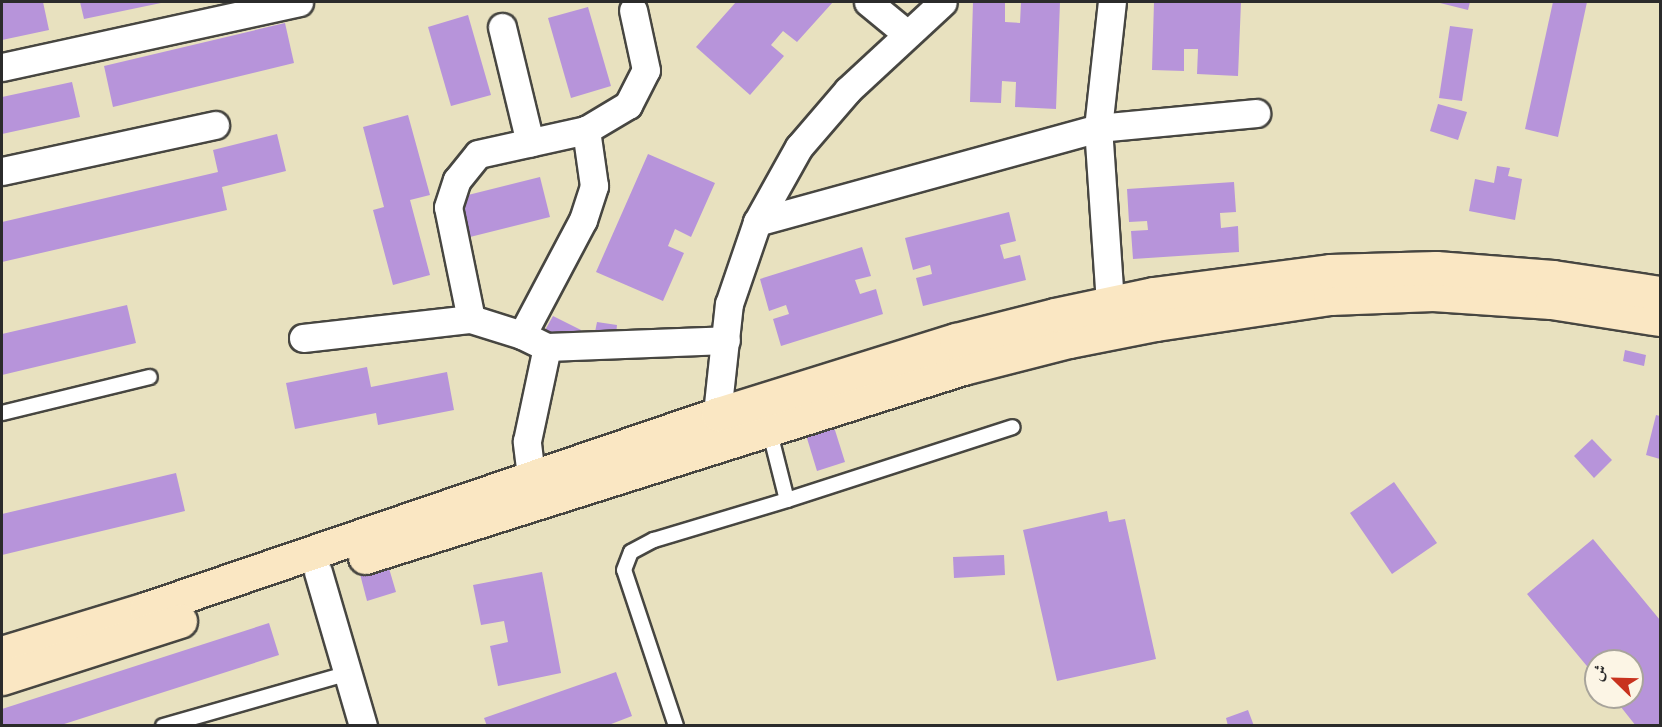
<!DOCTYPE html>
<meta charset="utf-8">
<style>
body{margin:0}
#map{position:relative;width:1662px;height:727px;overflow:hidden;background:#e8e1bf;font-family:"EB Garamond",Amiri,serif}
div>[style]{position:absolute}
.building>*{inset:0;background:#b794da}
.roads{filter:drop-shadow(2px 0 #474641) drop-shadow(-2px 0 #474641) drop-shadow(0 2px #474641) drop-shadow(0 -2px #474641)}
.service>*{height:14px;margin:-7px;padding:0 7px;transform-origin:7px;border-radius:7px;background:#fff}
.minor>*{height:27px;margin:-13.5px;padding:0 13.5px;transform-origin:13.5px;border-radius:13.5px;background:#fff}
.secondary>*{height:33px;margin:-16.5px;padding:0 16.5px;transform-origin:16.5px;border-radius:16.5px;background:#fae7c3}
span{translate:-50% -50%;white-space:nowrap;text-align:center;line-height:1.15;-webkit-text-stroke:5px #fcf5e5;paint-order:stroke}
.frame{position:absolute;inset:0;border:3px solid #2b2b2b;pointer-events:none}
.north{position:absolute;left:1584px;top:649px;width:60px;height:60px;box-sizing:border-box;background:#fcf5e5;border:2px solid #a8a49b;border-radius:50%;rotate:293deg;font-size:16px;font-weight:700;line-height:24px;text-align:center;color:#2b2b2b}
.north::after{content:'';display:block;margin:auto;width:21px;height:27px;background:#c8321e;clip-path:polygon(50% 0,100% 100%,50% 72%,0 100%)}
</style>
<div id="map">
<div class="building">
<div style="clip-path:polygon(2px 2px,43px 2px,49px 30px,2px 40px)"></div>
<div style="clip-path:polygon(80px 2px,161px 2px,161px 3px,84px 19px)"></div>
<div style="clip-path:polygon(736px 2px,833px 2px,797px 42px,783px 31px,771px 45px,784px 56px,750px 95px,696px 47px)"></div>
<div style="clip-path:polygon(973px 2px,1005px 2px,1005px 22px,1020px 23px,1021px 2px,1060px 2px,1056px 109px,1015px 107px,1016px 82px,1002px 81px,1001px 103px,970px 102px)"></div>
<div style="clip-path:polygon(1154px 2px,1241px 2px,1238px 76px,1197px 74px,1198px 49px,1184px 49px,1184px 71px,1152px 70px)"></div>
<div style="clip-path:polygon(1436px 2px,1470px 2px,1468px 10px)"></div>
<div style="clip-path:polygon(1553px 2px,1587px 2px,1558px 137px,1525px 129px)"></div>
<div style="clip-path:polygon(588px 7px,611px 86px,571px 98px,548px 18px)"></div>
<div style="clip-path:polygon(468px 15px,491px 95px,451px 106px,428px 27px)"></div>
<div style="clip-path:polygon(285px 23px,294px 63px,113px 107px,104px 66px)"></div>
<div style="clip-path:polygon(1450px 26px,1473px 29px,1462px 101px,1439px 98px)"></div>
<div style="clip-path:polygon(72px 82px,80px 117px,2px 134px,2px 97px)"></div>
<div style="clip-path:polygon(1438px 104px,1467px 112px,1458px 140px,1430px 131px)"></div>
<div style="clip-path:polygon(408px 115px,430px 195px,410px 200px,430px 275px,393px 285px,373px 210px,384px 207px,363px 127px)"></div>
<div style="clip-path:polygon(277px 134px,286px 171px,222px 187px,227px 210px,2px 262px,2px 222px,218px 172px,213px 150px)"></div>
<div style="clip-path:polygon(648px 154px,715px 183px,691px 237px,675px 229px,668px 246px,684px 253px,663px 301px,596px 272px)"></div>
<div style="clip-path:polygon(1497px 166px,1510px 168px,1508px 176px,1522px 179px,1515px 220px,1469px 211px,1475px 179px,1494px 183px)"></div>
<div style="clip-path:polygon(540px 177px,550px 217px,470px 237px,460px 197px)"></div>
<div style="clip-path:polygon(1234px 182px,1236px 212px,1220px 213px,1221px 228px,1238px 226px,1239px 252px,1133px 259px,1131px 231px,1148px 230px,1147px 221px,1129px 222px,1127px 189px)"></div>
<div style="clip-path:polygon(1009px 212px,1016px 241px,1000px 245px,1004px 259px,1020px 255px,1026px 280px,923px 306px,916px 278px,932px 274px,930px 265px,913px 270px,905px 238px)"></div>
<div style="clip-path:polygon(862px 247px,871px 276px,855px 280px,860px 294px,876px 289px,883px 314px,781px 346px,773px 319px,789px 314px,786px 305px,769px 311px,760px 279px)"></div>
<div style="clip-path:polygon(127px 305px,136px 343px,2px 375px,2px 334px)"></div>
<div style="clip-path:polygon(553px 316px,581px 330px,572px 347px,544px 332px)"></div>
<div style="clip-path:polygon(597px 322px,617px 325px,616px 335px,595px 332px)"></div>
<div style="clip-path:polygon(1625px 350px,1646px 355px,1644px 366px,1623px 361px)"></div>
<div style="clip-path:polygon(367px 367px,371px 387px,447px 372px,454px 410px,378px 425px,376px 413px,295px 429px,286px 383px)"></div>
<div style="clip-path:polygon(1656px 415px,1660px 416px,1660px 459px,1646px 455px)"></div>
<div style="clip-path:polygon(834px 427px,845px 462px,817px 471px,806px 435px)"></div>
<div style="clip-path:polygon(1592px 439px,1612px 460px,1594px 478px,1574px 456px)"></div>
<div style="clip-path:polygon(176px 473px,185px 511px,2px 555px,2px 514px)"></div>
<div style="clip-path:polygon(1394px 482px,1437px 543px,1392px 574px,1350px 513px)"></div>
<div style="clip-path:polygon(1107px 511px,1109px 522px,1125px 519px,1156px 659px,1057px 681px,1023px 530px)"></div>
<div style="clip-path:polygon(1593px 539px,1660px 620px,1660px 726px,1636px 726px,1613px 697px,1632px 697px,1632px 661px,1596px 661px,1596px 677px,1527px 594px)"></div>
<div style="clip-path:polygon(1004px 555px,1005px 575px,954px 578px,953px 557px)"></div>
<div style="clip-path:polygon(388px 565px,396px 592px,367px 601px,360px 574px)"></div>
<div style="clip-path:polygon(542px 572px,561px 673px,498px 686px,490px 646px,508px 642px,504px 621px,481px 625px,473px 585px)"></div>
<div style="clip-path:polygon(269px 623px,279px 655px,58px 726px,2px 726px,2px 709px)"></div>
<div style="clip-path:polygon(616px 672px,632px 716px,606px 726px,487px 726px,484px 718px)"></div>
<div style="clip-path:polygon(1248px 710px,1254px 726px,1228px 726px,1226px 718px)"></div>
</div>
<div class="roads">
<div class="service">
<div style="left:2px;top:413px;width:152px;rotate:-13.7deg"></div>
<div style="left:769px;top:429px;width:73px;rotate:75.8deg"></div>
<div style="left:787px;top:500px;width:237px;rotate:-17.9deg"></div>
<div style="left:163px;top:726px;width:190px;rotate:-15.9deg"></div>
<div style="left:676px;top:726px;width:164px;rotate:-108.4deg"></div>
<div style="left:624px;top:570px;width:19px;rotate:-69deg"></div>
<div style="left:631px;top:552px;width:26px;rotate:-28deg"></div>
<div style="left:654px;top:540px;width:139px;rotate:-16.7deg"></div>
</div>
<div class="minor">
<div style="left:868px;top:2px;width:50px;rotate:39.4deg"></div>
<div style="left:502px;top:27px;width:119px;rotate:76.4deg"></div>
<div style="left:2px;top:67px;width:304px;rotate:-12.3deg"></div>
<div style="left:2px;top:171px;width:218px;rotate:-12.2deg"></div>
<div style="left:757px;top:222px;width:354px;rotate:-15.4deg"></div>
<div style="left:1098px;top:128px;width:159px;rotate:-5.4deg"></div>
<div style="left:1110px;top:303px;width:175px;rotate:-93.9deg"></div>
<div style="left:1098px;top:128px;width:127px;rotate:-83.7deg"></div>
<div style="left:471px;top:319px;width:114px;rotate:-101.6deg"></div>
<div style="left:448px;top:207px;width:28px;rotate:-72deg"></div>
<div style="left:457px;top:180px;width:33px;rotate:-51deg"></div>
<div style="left:478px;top:154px;width:111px;rotate:-12.5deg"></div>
<div style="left:586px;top:130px;width:49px;rotate:-30.8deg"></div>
<div style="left:628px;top:105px;width:39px;rotate:-63deg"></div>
<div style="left:646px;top:70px;width:61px;rotate:-102.2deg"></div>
<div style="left:522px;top:335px;width:130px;rotate:-62.1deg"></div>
<div style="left:583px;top:220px;width:36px;rotate:-72deg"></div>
<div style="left:594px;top:186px;width:57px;rotate:-98.1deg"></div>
<div style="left:303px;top:338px;width:169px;rotate:-6.5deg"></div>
<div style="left:471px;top:319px;width:53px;rotate:17.4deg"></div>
<div style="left:522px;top:335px;width:28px;rotate:26deg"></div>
<div style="left:547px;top:347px;width:179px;rotate:-2.2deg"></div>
<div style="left:715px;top:432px;width:129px;rotate:-83.8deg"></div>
<div style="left:729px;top:304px;width:87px;rotate:-71.1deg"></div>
<div style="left:757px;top:222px;width:86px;rotate:-60.8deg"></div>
<div style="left:799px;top:147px;width:75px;rotate:-49.3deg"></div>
<div style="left:848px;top:90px;width:129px;rotate:-42.8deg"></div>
<div style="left:531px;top:476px;width:35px;rotate:-97deg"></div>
<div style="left:527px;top:441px;width:96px;rotate:-78deg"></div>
<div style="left:318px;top:572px;width:160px;rotate:73.7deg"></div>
</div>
<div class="secondary">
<div style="left:365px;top:557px;width:627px;rotate:-17.54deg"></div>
<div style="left:963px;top:368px;width:109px;rotate:-14.3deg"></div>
<div style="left:1069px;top:341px;width:89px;rotate:-11.1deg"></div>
<div style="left:1156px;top:324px;width:176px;rotate:-8.5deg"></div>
<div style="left:1330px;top:298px;width:103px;rotate:-2.2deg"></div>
<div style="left:1433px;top:294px;width:118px;rotate:3.9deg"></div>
<div style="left:1551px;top:302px;width:110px;rotate:8.9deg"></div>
<div style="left:2px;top:653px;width:151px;rotate:-17deg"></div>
<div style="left:146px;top:609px;width:604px;rotate:-18.82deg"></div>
<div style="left:718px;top:414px;width:249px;rotate:-17.3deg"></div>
<div style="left:956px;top:340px;width:102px;rotate:-14.2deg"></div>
<div style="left:1055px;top:315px;width:100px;rotate:-12.1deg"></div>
<div style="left:1153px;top:294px;width:178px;rotate:-7.4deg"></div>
<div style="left:1330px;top:271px;width:106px;rotate:-1.6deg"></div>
<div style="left:1436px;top:268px;width:117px;rotate:4.4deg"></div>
<div style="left:1553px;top:277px;width:108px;rotate:8.5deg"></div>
<div style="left:2px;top:678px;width:187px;rotate:-17.8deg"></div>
</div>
</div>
<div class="frame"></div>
<div class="north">ش</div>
</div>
